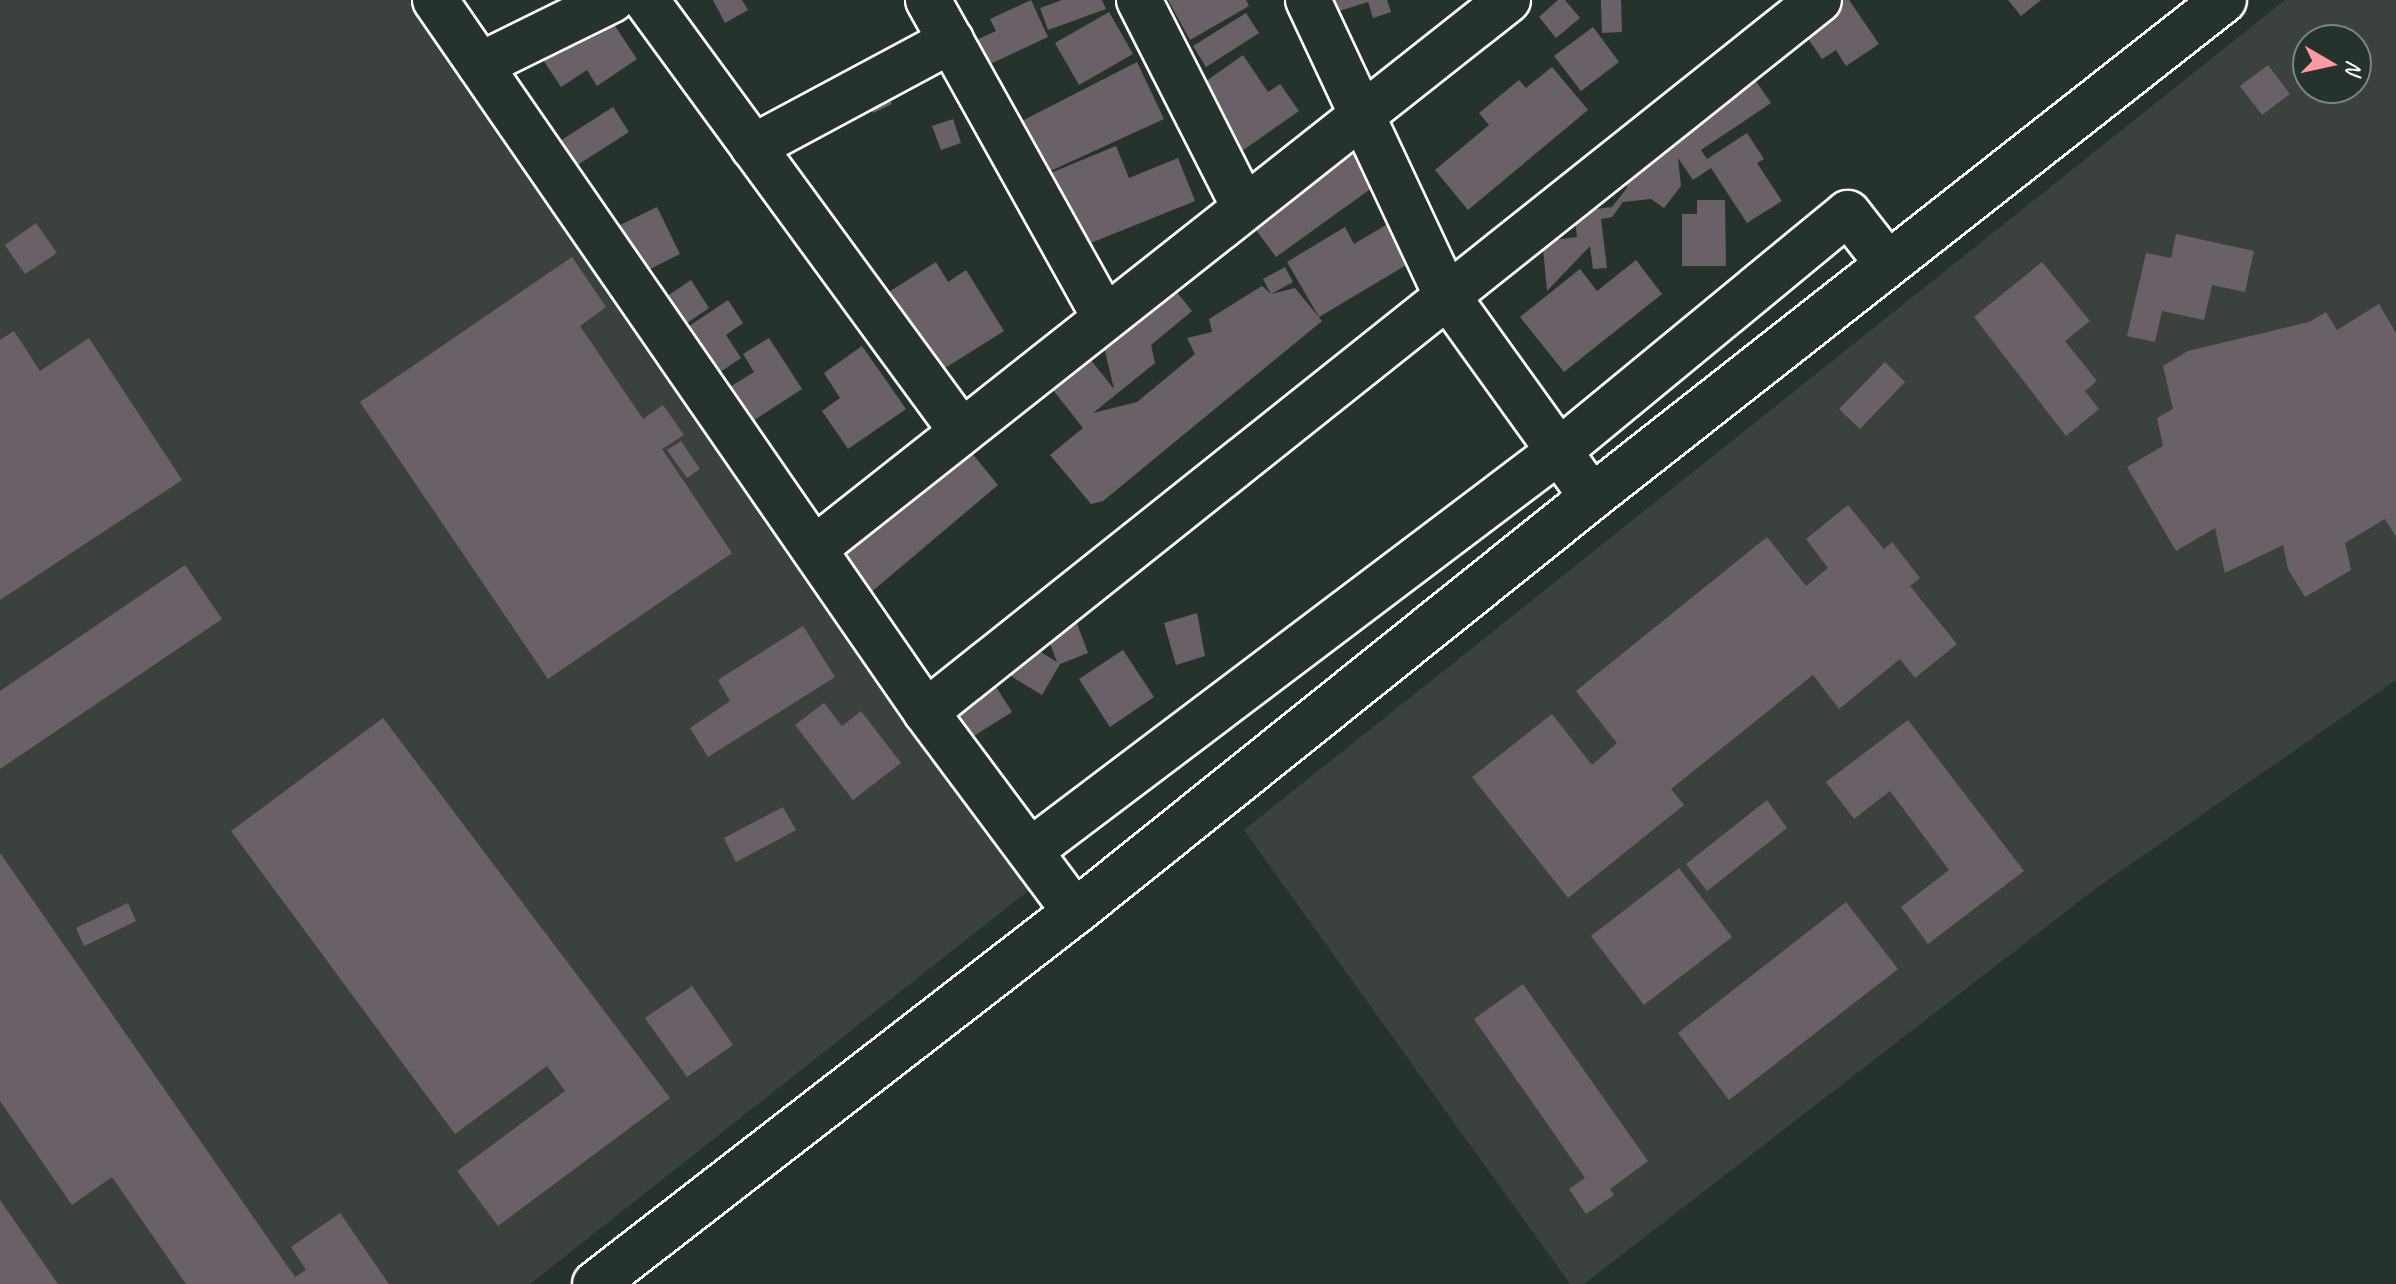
<!DOCTYPE html>
<style>
body{margin:0}
#map{position:relative;width:2396px;height:1284px;overflow:hidden;background:#26332d;font-family:Caveat,sans-serif}
div>[style]{position:absolute}
.built>*{inset:0;background:#3a413f}
.building>*{inset:0;background:#6a6168}
.roads{filter:drop-shadow(2px 0 #fff) drop-shadow(-2px 0 #fff) drop-shadow(0 2px #fff) drop-shadow(0 -2px #fff)}
.minor>*{height:44px;margin:-22px;padding:0 22px;transform-origin:22px;border-radius:22px;background:#26332d}
.major>*{height:44px;margin:-22px;padding:0 22px;transform-origin:22px;border-radius:22px;background:#26332d}
span{translate:-50% -50%;white-space:nowrap;text-align:center;line-height:1.15;-webkit-text-stroke:7px #26332d;paint-order:stroke}
.north{position:absolute;left:2292px;top:24px;width:80px;height:80px;box-sizing:border-box;background:#26332d;border:2px solid #7d8581;border-radius:50%;rotate:99deg;font-size:22px;font-weight:700;line-height:32px;text-align:center;color:#fff}
.north::after{content:'';display:block;margin:auto;width:28px;height:36px;background:#ff9aa2;clip-path:polygon(50% 0,100% 100%,50% 72%,0 100%)}
</style>
<div id="map">
<div class="built">
<div style="clip-path:polygon(0 0,410px 0,1033px 887px,530px 1284px,0 1284px)"></div>
<div style="clip-path:polygon(evenodd,2285px 0,2396px 0,2396px 680px,2095px 889px,1584px 1284px,1570px 1284px,1244px 830px,2285px 0,2308px 40px,2356px 40px,2356px 88px,2308px 88px,2308px 40px)"></div>
</div>
<div class="building">
<div style="clip-path:polygon(713px 0,742px 0,748px 10px,725px 23px)"></div>
<div style="clip-path:polygon(1031px 0,1048px 37px,986px 66px,974px 41px,996px 31px,990px 19px)"></div>
<div style="clip-path:polygon(1062px 0,1102px 0,1106px 9px,1048px 30px,1040px 8px)"></div>
<div style="clip-path:polygon(1168px 0,1246px 0,1249px 6px,1190px 40px)"></div>
<div style="clip-path:polygon(1333px 0,1387px 0,1391px 12px,1373px 18px,1368px 2px,1336px 12px)"></div>
<div style="clip-path:polygon(1558px 0,1565px 0,1580px 18px,1556px 38px,1539px 17px)"></div>
<div style="clip-path:polygon(1601px 0,1621px 0,1622px 32px,1602px 33px)"></div>
<div style="clip-path:polygon(1821px 0,1849px 0,1879px 44px,1846px 66px,1836px 50px,1822px 59px,1794px 18px)"></div>
<div style="clip-path:polygon(2008px 0,2041px 0,2021px 16px)"></div>
<div style="clip-path:polygon(603px 8px,637px 59px,597px 86px,587px 70px,561px 87px,538px 52px)"></div>
<div style="clip-path:polygon(1109px 12px,1133px 54px,1079px 85px,1055px 43px)"></div>
<div style="clip-path:polygon(1246px 13px,1259px 33px,1206px 67px,1193px 46px)"></div>
<div style="clip-path:polygon(1593px 27px,1619px 62px,1581px 91px,1554px 56px)"></div>
<div style="clip-path:polygon(1243px 55px,1268px 92px,1280px 84px,1299px 111px,1239px 153px,1195px 89px)"></div>
<div style="clip-path:polygon(1137px 62px,1164px 119px,1035px 178px,1010px 127px)"></div>
<div style="clip-path:polygon(1744px 64px,1771px 103px,1701px 150px,1707px 159px,1747px 133px,1764px 159px,1757px 163px,1782px 201px,1747px 223px,1711px 168px,1693px 180px,1678px 158px,1681px 186px,1664px 208px,1651px 199px,1623px 202px,1612px 217px,1601px 219px,1607px 268px,1593px 269px,1590px 246px,1547px 291px,1543px 248px,1551px 206px,1554px 240px,1577px 237px,1572px 198px,1588px 210px,1612px 207px,1627px 188px,1622px 147px,1639px 125px,1673px 150px,1655px 124px)"></div>
<div style="clip-path:polygon(2268px 65px,2290px 94px,2262px 115px,2240px 86px)"></div>
<div style="clip-path:polygon(1552px 67px,1588px 110px,1468px 210px,1435px 170px,1489px 125px,1479px 113px,1519px 80px,1526px 88px)"></div>
<div style="clip-path:polygon(885px 85px,892px 104px,873px 113px,865px 93px)"></div>
<div style="clip-path:polygon(613px 107px,629px 132px,565px 173px,549px 148px)"></div>
<div style="clip-path:polygon(953px 119px,961px 143px,941px 150px,932px 126px)"></div>
<div style="clip-path:polygon(1358px 121px,1394px 172px,1276px 257px,1239px 207px)"></div>
<div style="clip-path:polygon(1116px 146px,1129px 178px,1178px 158px,1195px 201px,1066px 253px,1036px 179px)"></div>
<div style="clip-path:polygon(1697px 200px,1725px 200px,1726px 266px,1682px 266px,1682px 214px,1697px 214px)"></div>
<div style="clip-path:polygon(657px 207px,680px 254px,632px 278px,608px 231px)"></div>
<div style="clip-path:polygon(1391px 222px,1413px 261px,1319px 317px,1287px 262px,1345px 227px,1354px 244px)"></div>
<div style="clip-path:polygon(36px 223px,57px 253px,25px 274px,5px 245px)"></div>
<div style="clip-path:polygon(2176px 234px,2254px 251px,2245px 292px,2212px 285px,2204px 320px,2162px 311px,2155px 342px,2127px 336px,2146px 253px,2171px 258px)"></div>
<div style="clip-path:polygon(572px 257px,606px 307px,580px 326px,643px 419px,663px 405px,684px 435px,662px 449px,732px 553px,548px 679px,360px 402px)"></div>
<div style="clip-path:polygon(1636px 260px,1662px 294px,1564px 372px,1520px 317px,1580px 269px,1597px 291px)"></div>
<div style="clip-path:polygon(936px 262px,948px 282px,966px 270px,1004px 331px,934px 375px,884px 295px)"></div>
<div style="clip-path:polygon(2042px 262px,2090px 321px,2065px 341px,2097px 381px,2085px 391px,2099px 409px,2066px 436px,1974px 317px)"></div>
<div style="clip-path:polygon(1285px 267px,1293px 282px,1271px 294px,1295px 288px,1322px 321px,1103px 501px,1091px 504px,1050px 455px,1083px 428px,1053px 390px,1048px 373px,1071px 367px,1061px 323px,1114px 389px,1104px 347px,1170px 284px,1192px 311px,1151px 345px,1155px 363px,1093px 413px,1137px 402px,1195px 354px,1187px 338px,1212px 332px,1209px 319px,1262px 286px,1271px 294px,1263px 279px)"></div>
<div style="clip-path:polygon(691px 280px,709px 308px,665px 338px,647px 310px)"></div>
<div style="clip-path:polygon(728px 300px,743px 323px,726px 335px,741px 358px,695px 389px,664px 343px)"></div>
<div style="clip-path:polygon(2379px 304px,2396px 333px,2396px 537px,2385px 519px,2345px 543px,2351px 570px,2305px 597px,2288px 569px,2283px 545px,2225px 573px,2215px 528px,2176px 551px,2127px 467px,2163px 446px,2157px 418px,2173px 409px,2163px 366px,2188px 351px,2309px 322px,2326px 312px,2337px 330px)"></div>
<div style="clip-path:polygon(14px 331px,40px 371px,89px 338px,182px 480px,0 600px,0 340px)"></div>
<div style="clip-path:polygon(769px 338px,802px 389px,739px 430px,717px 395px,754px 372px,743px 354px)"></div>
<div style="clip-path:polygon(862px 346px,906px 409px,848px 449px,822px 411px,840px 398px,824px 373px)"></div>
<div style="clip-path:polygon(1885px 362px,1905px 382px,1860px 429px,1839px 409px)"></div>
<div style="clip-path:polygon(961px 440px,998px 485px,863px 599px,824px 553px)"></div>
<div style="clip-path:polygon(681px 441px,700px 469px,687px 478px,667px 450px)"></div>
<div style="clip-path:polygon(1848px 505px,1884px 549px,1892px 542px,1920px 578px,1910px 586px,1957px 644px,1915px 678px,1900px 659px,1839px 709px,1813px 675px,1671px 789px,1684px 805px,1568px 898px,1472px 777px,1552px 714px,1592px 765px,1617px 743px,1576px 691px,1767px 537px,1806px 586px,1828px 568px,1806px 539px)"></div>
<div style="clip-path:polygon(185px 565px,222px 619px,0 769px,0 691px)"></div>
<div style="clip-path:polygon(1070px 605px,1088px 653px,1060px 664px,1042px 695px,983px 659px,1001px 628px,1057px 662px,1040px 617px)"></div>
<div style="clip-path:polygon(1197px 613px,1205px 656px,1176px 665px,1164px 623px)"></div>
<div style="clip-path:polygon(803px 626px,835px 677px,708px 757px,690px 728px,730px 701px,718px 680px)"></div>
<div style="clip-path:polygon(1123px 650px,1154px 697px,1110px 727px,1079px 679px)"></div>
<div style="clip-path:polygon(977px 657px,1012px 712px,969px 739px,953px 714px)"></div>
<div style="clip-path:polygon(824px 703px,842px 726px,861px 711px,901px 763px,853px 800px,795px 725px)"></div>
<div style="clip-path:polygon(383px 718px,670px 1098px,498px 1226px,457px 1171px,565px 1091px,547px 1066px,455px 1134px,231px 831px)"></div>
<div style="clip-path:polygon(1908px 720px,2024px 871px,1928px 944px,1901px 907px,1949px 870px,1890px 791px,1854px 819px,1826px 782px)"></div>
<div style="clip-path:polygon(1767px 800px,1787px 828px,1707px 891px,1686px 864px)"></div>
<div style="clip-path:polygon(783px 807px,796px 830px,736px 862px,724px 838px)"></div>
<div style="clip-path:polygon(0 853px,295px 1277px,306px 1270px,291px 1247px,340px 1213px,389px 1284px,186px 1284px,112px 1177px,72px 1205px,0 1101px)"></div>
<div style="clip-path:polygon(1679px 868px,1732px 937px,1644px 1005px,1591px 936px)"></div>
<div style="clip-path:polygon(1846px 902px,1898px 969px,1729px 1100px,1678px 1033px)"></div>
<div style="clip-path:polygon(128px 903px,136px 921px,84px 946px,76px 928px)"></div>
<div style="clip-path:polygon(1523px 984px,1648px 1161px,1610px 1189px,1614px 1195px,1586px 1214px,1569px 1189px,1585px 1178px,1474px 1019px)"></div>
<div style="clip-path:polygon(692px 986px,733px 1045px,687px 1077px,645px 1018px)"></div>
<div style="clip-path:polygon(0 1200px,58px 1284px,0 1284px)"></div>
</div>
<div class="roads">
<div class="minor">
<div style="left:435px;top:0;width:865px;rotate:55.41deg"></div>
<div style="left:926px;top:712px;width:249px;rotate:53.3deg"></div>
<div style="left:646px;top:0;width:535px;rotate:53.82deg"></div>
<div style="left:928px;top:0;width:364px;rotate:60.9deg"></div>
<div style="left:1139px;top:0;width:232px;rotate:63.1deg"></div>
<div style="left:1308px;top:0;width:325px;rotate:64.9deg"></div>
<div style="left:1446px;top:294px;width:250px;rotate:54.3deg"></div>
<div style="left:480px;top:65px;width:147px;rotate:-26.2deg"></div>
<div style="left:753px;top:147px;width:225px;rotate:-28.2deg"></div>
<div style="left:814px;top:549px;width:885px;rotate:-38.35deg"></div>
<div style="left:926px;top:712px;width:1142px;rotate:-38.57deg"></div>
<div style="left:1030px;top:851px;width:663px;rotate:-37.09deg"></div>
<div style="left:1559px;top:451px;width:374px;rotate:-39.5deg"></div>
<div style="left:1848px;top:213px;width:63px;rotate:52deg"></div>
</div>
<div class="major">
<div style="left:595px;top:1284px;width:607px;rotate:-37.78deg"></div>
<div style="left:1075px;top:912px;width:663px;rotate:-38.75deg"></div>
<div style="left:1592px;top:497px;width:804px;rotate:-38.18deg"></div>
</div>
</div>
<div class="north">N</div>
</div>
